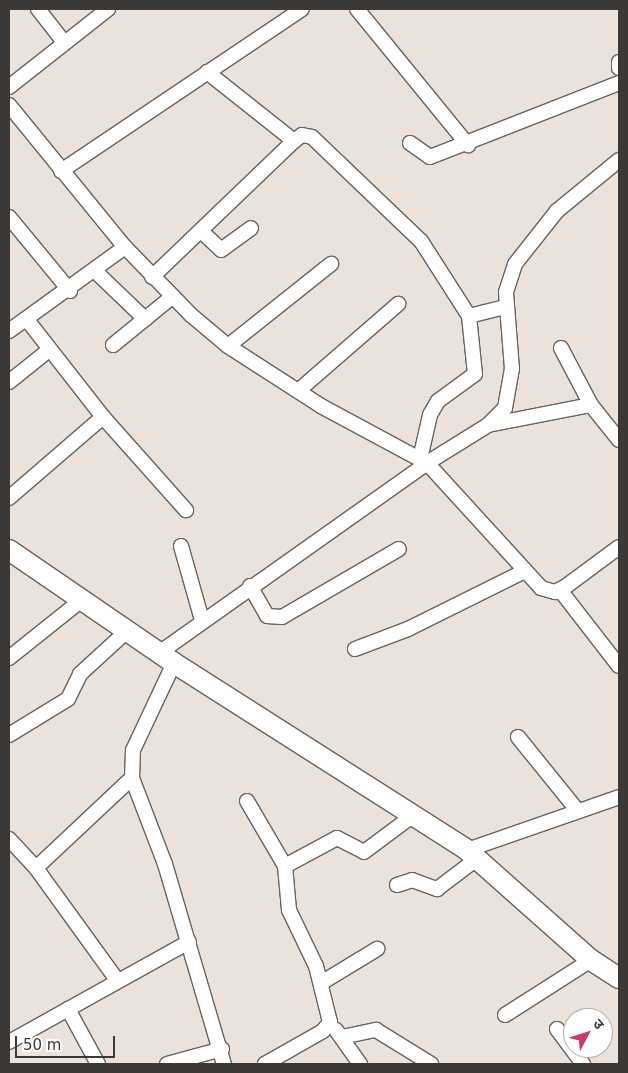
<!DOCTYPE html>
<meta charset="utf-8">
<style>
body{margin:0}
#map{position:relative;width:628px;height:1073px;overflow:hidden;background:#ece2dc;font-family:"DejaVu Sans","Noto Sans Devanagari",sans-serif}
div>[style]{position:absolute}
.roads{filter:drop-shadow(1px 0 #6a625c) drop-shadow(-1px 0 #6a625c) drop-shadow(0 1px #6a625c) drop-shadow(0 -1px #6a625c)}
.street>*{height:14px;margin:-7px;padding:0 7px;transform-origin:7px;border-radius:7px;background:#fff}
.secondary>*{height:20px;margin:-10px;padding:0 10px;transform-origin:10px;border-radius:10px;background:#fff}
span{translate:-50% -50%;white-space:nowrap;text-align:center;line-height:1.15;-webkit-text-stroke:4px #fff;paint-order:stroke}
.frame{position:absolute;inset:0;border:10px solid #3c3835;pointer-events:none}
.north{position:absolute;left:563px;top:1008px;width:50px;height:50px;box-sizing:border-box;background:#fff;border:1px solid #b1afae;border-radius:50%;rotate:50deg;font-size:14px;font-weight:700;line-height:20px;text-align:center;color:#3c3835}
.north::after{content:'';display:block;margin:auto;width:18px;height:22px;background:#ca3c67;clip-path:polygon(50% 0,100% 100%,50% 72%,0 100%)}
.scale{position:absolute;left:15px;top:1036px;width:100px;height:22px;box-sizing:border-box;border:2px solid #3c3835;border-top:0;padding-left:6px;font-size:15px;line-height:18px;white-space:nowrap;color:#3c3835;-webkit-text-stroke:4px #fff;paint-order:stroke}
</style>
<div id="map">
<div class="roads">
<div class="street">
<div style="left:38px;top:9px;width:41px;rotate:52deg"></div>
<div style="left:357px;top:9px;width:176px;rotate:50.8deg"></div>
<div style="left:619px;top:62px;width:6px;rotate:90deg"></div>
<div style="left:207px;top:72px;width:111px;rotate:38.4deg"></div>
<div style="left:9px;top:87px;width:126px;rotate:-38.2deg"></div>
<div style="left:9px;top:105px;width:183px;rotate:50.8deg"></div>
<div style="left:125px;top:247px;width:95px;rotate:45.9deg"></div>
<div style="left:191px;top:315px;width:48px;rotate:40deg"></div>
<div style="left:228px;top:346px;width:111px;rotate:32.8deg"></div>
<div style="left:321px;top:406px;width:120px;rotate:28.3deg"></div>
<div style="left:427px;top:463px;width:169px;rotate:47.6deg"></div>
<div style="left:541px;top:588px;width:15px;rotate:16deg"></div>
<div style="left:555px;top:592px;width:11px;rotate:-27deg"></div>
<div style="left:565px;top:587px;width:67px;rotate:-36.5deg"></div>
<div style="left:410px;top:143px;width:24px;rotate:35deg"></div>
<div style="left:430px;top:157px;width:203px;rotate:-21.4deg"></div>
<div style="left:61px;top:171px;width:290px;rotate:-33.9deg"></div>
<div style="left:9px;top:217px;width:96px;rotate:50.5deg"></div>
<div style="left:202px;top:232px;width:26px;rotate:43deg"></div>
<div style="left:221px;top:250px;width:37px;rotate:-36deg"></div>
<div style="left:96px;top:272px;width:68px;rotate:43.8deg"></div>
<div style="left:152px;top:277px;width:197px;rotate:-43.8deg"></div>
<div style="left:294px;top:141px;width:10px;rotate:-37deg"></div>
<div style="left:302px;top:135px;width:10px;rotate:11deg"></div>
<div style="left:312px;top:137px;width:151px;rotate:43.7deg"></div>
<div style="left:421px;top:241px;width:89px;rotate:57.4deg"></div>
<div style="left:469px;top:316px;width:58px;rotate:84.1deg"></div>
<div style="left:475px;top:374px;width:46px;rotate:143.9deg"></div>
<div style="left:438px;top:401px;width:16px;rotate:120deg"></div>
<div style="left:430px;top:415px;width:45px;rotate:102.8deg"></div>
<div style="left:469px;top:316px;width:38px;rotate:-14deg"></div>
<div style="left:28px;top:321px;width:122px;rotate:52deg"></div>
<div style="left:103px;top:417px;width:125px;rotate:48.3deg"></div>
<div style="left:9px;top:331px;width:143px;rotate:-35.9deg"></div>
<div style="left:113px;top:345px;width:77px;rotate:-39.2deg"></div>
<div style="left:228px;top:346px;width:132px;rotate:-38.5deg"></div>
<div style="left:561px;top:348px;width:64px;rotate:62.2deg"></div>
<div style="left:591px;top:405px;width:45px;rotate:51.3deg"></div>
<div style="left:9px;top:382px;width:51px;rotate:-38.7deg"></div>
<div style="left:298px;top:391px;width:133px;rotate:-41deg"></div>
<div style="left:488px;top:425px;width:105px;rotate:-11deg"></div>
<div style="left:9px;top:498px;width:124px;rotate:-40.8deg"></div>
<div style="left:181px;top:546px;width:77px;rotate:74.2deg"></div>
<div style="left:250px;top:586px;width:34px;rotate:60deg"></div>
<div style="left:267px;top:616px;width:15px;rotate:4deg"></div>
<div style="left:282px;top:617px;width:135px;rotate:-30.2deg"></div>
<div style="left:560px;top:590px;width:96px;rotate:52.2deg"></div>
<div style="left:355px;top:649px;width:57px;rotate:-20.7deg"></div>
<div style="left:408px;top:629px;width:131px;rotate:-26.4deg"></div>
<div style="left:159px;top:653px;width:329px;rotate:-35.3deg"></div>
<div style="left:427px;top:463px;width:72px;rotate:-31.9deg"></div>
<div style="left:488px;top:425px;width:24px;rotate:-45deg"></div>
<div style="left:505px;top:408px;width:40px;rotate:-80deg"></div>
<div style="left:512px;top:369px;width:77px;rotate:-94.5deg"></div>
<div style="left:506px;top:292px;width:29px;rotate:-72deg"></div>
<div style="left:515px;top:264px;width:68px;rotate:-51.6deg"></div>
<div style="left:557px;top:211px;width:80px;rotate:-39.4deg"></div>
<div style="left:9px;top:658px;width:95px;rotate:-38.6deg"></div>
<div style="left:174px;top:663px;width:96px;rotate:115.2deg"></div>
<div style="left:133px;top:750px;width:28px;rotate:92deg"></div>
<div style="left:132px;top:778px;width:92px;rotate:69deg"></div>
<div style="left:165px;top:864px;width:209px;rotate:73.6deg"></div>
<div style="left:9px;top:735px;width:69px;rotate:-31.4deg"></div>
<div style="left:68px;top:699px;width:28px;rotate:-64deg"></div>
<div style="left:80px;top:674px;width:65px;rotate:-42.5deg"></div>
<div style="left:518px;top:737px;width:95px;rotate:51deg"></div>
<div style="left:247px;top:801px;width:75px;rotate:59.7deg"></div>
<div style="left:285px;top:866px;width:44px;rotate:84.8deg"></div>
<div style="left:289px;top:910px;width:62px;rotate:64.3deg"></div>
<div style="left:316px;top:966px;width:58px;rotate:76deg"></div>
<div style="left:330px;top:1022px;width:11px;rotate:128deg"></div>
<div style="left:323px;top:1031px;width:67px;rotate:150.4deg"></div>
<div style="left:9px;top:839px;width:40px;rotate:47deg"></div>
<div style="left:36px;top:868px;width:138px;rotate:54.1deg"></div>
<div style="left:467px;top:850px;width:161px;rotate:-19.2deg"></div>
<div style="left:285px;top:866px;width:59px;rotate:-28.3deg"></div>
<div style="left:337px;top:838px;width:30px;rotate:27deg"></div>
<div style="left:364px;top:852px;width:59px;rotate:-36.7deg"></div>
<div style="left:36px;top:868px;width:132px;rotate:-43.2deg"></div>
<div style="left:397px;top:885px;width:16px;rotate:-18deg"></div>
<div style="left:412px;top:880px;width:27px;rotate:20deg"></div>
<div style="left:437px;top:889px;width:51px;rotate:-37.1deg"></div>
<div style="left:321px;top:983px;width:66px;rotate:-31.3deg"></div>
<div style="left:68px;top:1009px;width:63px;rotate:61.4deg"></div>
<div style="left:505px;top:1015px;width:102px;rotate:-32.6deg"></div>
<div style="left:557px;top:1029px;width:44px;rotate:53.4deg"></div>
<div style="left:336px;top:1030px;width:42px;rotate:54.8deg"></div>
<div style="left:342px;top:1037px;width:35px;rotate:-12deg"></div>
<div style="left:376px;top:1030px;width:65px;rotate:31.7deg"></div>
<div style="left:9px;top:1042px;width:206px;rotate:-29.1deg"></div>
<div style="left:167px;top:1064px;width:57px;rotate:-15.3deg"></div>
</div>
<div class="secondary">
<div style="left:9px;top:550px;width:200px;rotate:34.4deg"></div>
<div style="left:174px;top:663px;width:348px;rotate:32.5deg"></div>
<div style="left:467px;top:850px;width:166px;rotate:41.6deg"></div>
<div style="left:591px;top:960px;width:33px;rotate:33deg"></div>
</div>
</div>
<div class="frame"></div>
<div class="north">उ</div>
<div class="scale">50 m</div>
</div>
